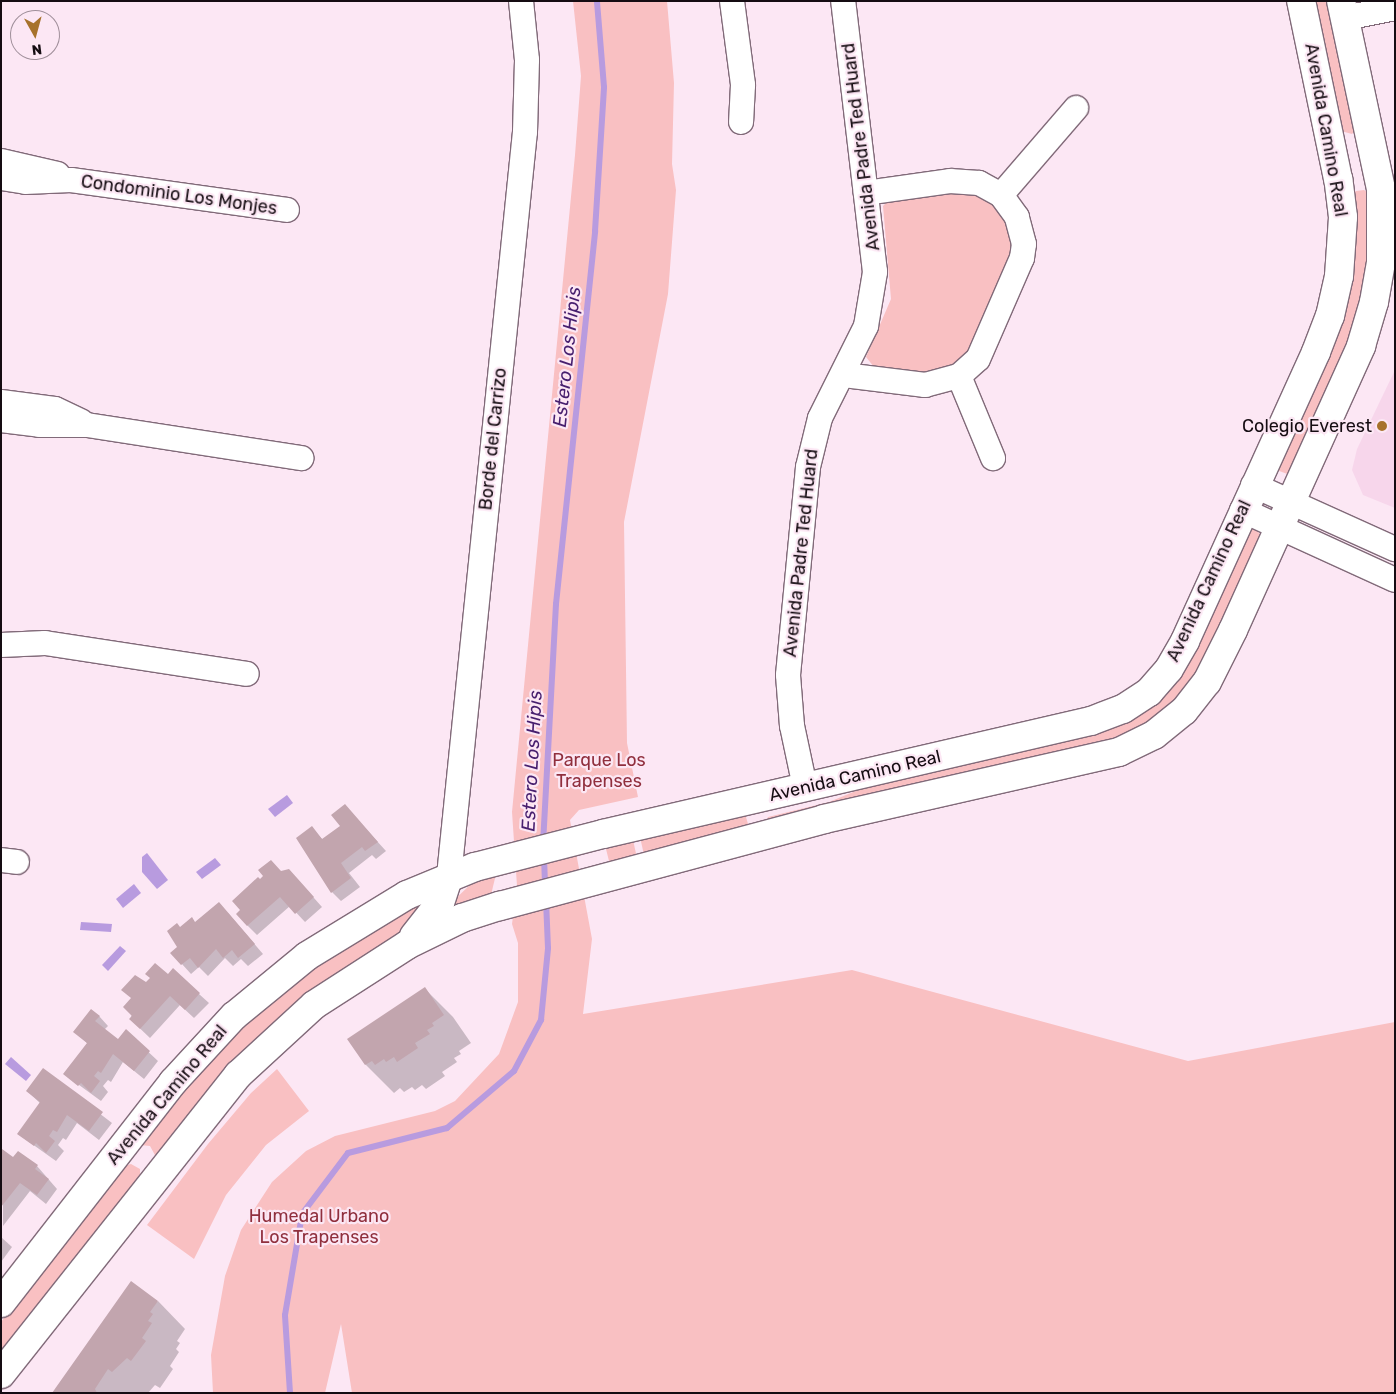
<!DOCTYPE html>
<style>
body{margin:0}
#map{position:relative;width:1396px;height:1394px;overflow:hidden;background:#fce7f4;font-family:Rubik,sans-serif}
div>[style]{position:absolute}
.built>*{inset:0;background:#f7d6eb}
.green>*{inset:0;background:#f9c0c2}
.water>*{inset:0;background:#b89bdf}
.shadow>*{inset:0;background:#0003}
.stream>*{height:6px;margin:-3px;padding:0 3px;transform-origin:3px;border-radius:3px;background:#b89bdf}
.building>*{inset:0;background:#c2a5ae}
.roads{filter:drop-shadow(1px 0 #816a79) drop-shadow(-1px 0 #816a79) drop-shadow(0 1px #816a79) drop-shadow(0 -1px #816a79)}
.street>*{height:24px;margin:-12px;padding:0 12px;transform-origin:12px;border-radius:12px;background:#fff}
.secondary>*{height:28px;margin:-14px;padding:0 14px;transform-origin:14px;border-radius:14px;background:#fff}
.dots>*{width:14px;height:14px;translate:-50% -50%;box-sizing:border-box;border:2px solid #fce7f4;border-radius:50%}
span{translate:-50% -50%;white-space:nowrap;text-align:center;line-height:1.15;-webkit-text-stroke:4.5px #fce7f4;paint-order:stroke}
.street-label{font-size:18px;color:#150c12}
.poi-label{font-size:18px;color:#150c12}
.right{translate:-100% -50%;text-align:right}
.park-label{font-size:18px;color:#902f3d}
.water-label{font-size:19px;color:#471f6e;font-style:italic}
.frame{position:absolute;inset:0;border:2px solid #150c12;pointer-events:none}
.north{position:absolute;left:10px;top:10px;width:50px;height:50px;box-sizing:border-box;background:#fce7f4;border:1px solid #a08f9a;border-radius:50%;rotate:173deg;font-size:14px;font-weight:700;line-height:20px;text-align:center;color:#150c12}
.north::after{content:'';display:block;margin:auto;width:18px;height:22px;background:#a7722c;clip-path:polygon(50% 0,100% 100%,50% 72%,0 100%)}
</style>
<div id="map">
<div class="built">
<div style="clip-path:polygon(1395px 370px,1395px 508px,1363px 495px,1352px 470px,1357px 449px)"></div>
</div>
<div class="green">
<div style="clip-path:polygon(573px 1px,667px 1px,674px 83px,672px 164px,676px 190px,668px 294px,624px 522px,627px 743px,638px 797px,579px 810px,570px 820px,592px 939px,583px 1014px,852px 970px,1188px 1061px,1395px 1022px,1395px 1393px,352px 1393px,341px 1324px,325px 1393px,213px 1393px,211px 1355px,225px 1276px,241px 1230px,272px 1182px,306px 1151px,335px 1136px,435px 1111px,455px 1101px,499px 1054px,518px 1002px,518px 943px,512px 924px,517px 886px,512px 812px,575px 155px,581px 76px)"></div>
<div style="clip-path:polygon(1314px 1px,1330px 1px,1356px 129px,1352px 134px,1341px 131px)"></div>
<div style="clip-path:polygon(956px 189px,983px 194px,1002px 209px,1013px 233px,1015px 256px,969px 356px,939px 374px,878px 372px,866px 357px,891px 299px,883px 206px,891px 198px)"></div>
<div style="clip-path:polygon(1364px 190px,1370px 194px,1367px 276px,1351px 340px,1290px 475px,1274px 469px,1351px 196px,1356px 191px)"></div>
<div style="clip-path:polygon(1247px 528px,1254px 528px,1262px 536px,1202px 667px,1181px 696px,1164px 713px,1120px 740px,766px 822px,768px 817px,829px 802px,880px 781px,1142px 710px)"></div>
<div style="clip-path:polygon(745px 814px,749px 827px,644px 855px,640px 837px)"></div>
<div style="clip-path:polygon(633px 840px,637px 858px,610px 865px,605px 845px)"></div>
<div style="clip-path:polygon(496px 874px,491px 895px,448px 912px,447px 907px,475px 880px)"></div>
<div style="clip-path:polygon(428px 900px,427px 912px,397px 937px,342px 969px,249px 1045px,156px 1157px,150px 1146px,140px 1145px,226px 1041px,320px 960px,371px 928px)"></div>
<div style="clip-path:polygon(277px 1069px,309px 1111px,266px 1145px,226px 1195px,194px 1259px,147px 1225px,208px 1144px,251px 1093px)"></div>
<div style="clip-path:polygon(131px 1164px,140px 1169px,140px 1178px,1px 1356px,1px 1322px,123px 1166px)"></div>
</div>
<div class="water">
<div style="clip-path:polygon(287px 795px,293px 803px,275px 817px,268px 809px)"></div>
<div style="clip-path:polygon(147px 853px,168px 880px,157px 889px,142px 872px,142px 857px)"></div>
<div style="clip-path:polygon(215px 858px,221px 865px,202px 879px,196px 872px)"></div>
<div style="clip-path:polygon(134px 884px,141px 893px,123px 908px,116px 899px)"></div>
<div style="clip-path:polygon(81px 922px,112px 924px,111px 932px,80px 930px)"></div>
<div style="clip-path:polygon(120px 946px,126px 951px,108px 971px,102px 965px)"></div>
<div style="clip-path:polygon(11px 1057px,31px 1075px,26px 1081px,5px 1064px)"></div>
</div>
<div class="shadow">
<div style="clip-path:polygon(345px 806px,386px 851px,376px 859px,372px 855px,349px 873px,360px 887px,341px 901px,332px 892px,312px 828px,323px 840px,341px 826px)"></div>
<div style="clip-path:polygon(281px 872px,298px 880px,322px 907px,305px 922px,290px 906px,257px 935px,247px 925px,260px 881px)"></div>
<div style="clip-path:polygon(228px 913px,263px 954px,248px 966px,241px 959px,233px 966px,225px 958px,208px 976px,199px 967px,191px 974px,172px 953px,179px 947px,181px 928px)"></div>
<div style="clip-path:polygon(168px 976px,199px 994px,209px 1003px,194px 1018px,180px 1005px,150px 1038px,130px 1019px,146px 983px)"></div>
<div style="clip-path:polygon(425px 989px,453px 1017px,471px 1043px,459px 1051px,461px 1054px,454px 1058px,457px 1062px,442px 1072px,445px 1076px,426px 1089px,422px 1085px,415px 1090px,412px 1087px,404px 1092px,400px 1088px,394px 1093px,366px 1065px,349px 1040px)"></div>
<div style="clip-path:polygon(99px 1016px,108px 1026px,104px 1030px,119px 1041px,126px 1031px,158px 1061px,144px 1079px,123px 1062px,111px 1082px,108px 1080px,103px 1086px,108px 1092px,101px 1101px,64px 1074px,88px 1044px,75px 1032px)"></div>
<div style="clip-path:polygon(43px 1070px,112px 1123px,99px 1140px,77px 1123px,66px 1140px,63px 1138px,58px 1145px,64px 1151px,56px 1161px,18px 1134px,41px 1104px,27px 1091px)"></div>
<div style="clip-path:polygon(3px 1150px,13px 1159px,37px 1166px,57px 1189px,46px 1204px,30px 1191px,3px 1226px)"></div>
<div style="clip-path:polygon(1px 1237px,12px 1247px,1px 1262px)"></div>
<div style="clip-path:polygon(158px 1301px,185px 1329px,177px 1341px,180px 1343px,176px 1349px,179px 1352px,170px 1366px,173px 1369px,160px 1388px,155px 1385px,148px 1393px,53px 1393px)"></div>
</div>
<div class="stream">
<div style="left:543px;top:844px;width:240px;rotate:-86.9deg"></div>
<div style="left:556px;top:604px;width:375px;rotate:-84deg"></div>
<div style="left:595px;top:231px;width:144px;rotate:-86.4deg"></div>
<div style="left:604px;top:87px;width:86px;rotate:-94.7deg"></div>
<div style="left:544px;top:856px;width:30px;rotate:88deg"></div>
<div style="left:290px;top:1393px;width:78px;rotate:-93.7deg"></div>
<div style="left:285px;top:1315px;width:102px;rotate:-80.4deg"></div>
<div style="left:302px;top:1214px;width:76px;rotate:-53deg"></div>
<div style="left:348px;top:1153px;width:102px;rotate:-14.2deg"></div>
<div style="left:447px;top:1128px;width:88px;rotate:-40.4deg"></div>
<div style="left:514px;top:1071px;width:58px;rotate:-62.1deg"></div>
<div style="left:541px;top:1020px;width:72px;rotate:-84.4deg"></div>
<div style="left:548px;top:948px;width:47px;rotate:-92.4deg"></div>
</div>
<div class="building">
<div style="clip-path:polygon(345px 804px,378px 842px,365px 851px,362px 847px,341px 863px,351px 878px,331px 893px,296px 838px,312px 826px,322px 839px,340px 826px,331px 815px)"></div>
<div style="clip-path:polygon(271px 860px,281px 871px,289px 869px,314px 897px,295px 914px,280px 897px,247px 926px,236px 914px,240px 910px,232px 901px,258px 877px,260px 879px,263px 876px,258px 870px)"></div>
<div style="clip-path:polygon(219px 902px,255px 944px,238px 958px,232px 950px,223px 958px,216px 949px,198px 968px,190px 958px,181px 965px,170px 953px,177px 947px,167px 931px,177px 923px,180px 927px,192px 917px,195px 922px)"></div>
<div style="clip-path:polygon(155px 963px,168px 974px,173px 968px,200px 993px,185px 1010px,170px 996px,140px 1029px,129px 1019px,132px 1016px,123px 1007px,131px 998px,121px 990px,135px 975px,146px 982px,150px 978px,145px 974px)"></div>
<div style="clip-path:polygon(425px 987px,444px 1015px,432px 1023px,434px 1026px,427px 1030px,430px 1034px,415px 1043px,418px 1048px,397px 1062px,394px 1057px,386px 1062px,384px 1059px,375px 1065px,372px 1061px,365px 1065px,347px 1039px)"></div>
<div style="clip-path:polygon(91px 1009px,100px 1016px,95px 1021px,118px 1039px,126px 1029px,150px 1051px,134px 1071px,113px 1054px,101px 1073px,98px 1071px,94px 1076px,100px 1081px,91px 1093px,81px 1083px,78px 1086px,63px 1074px,87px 1043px,73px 1032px)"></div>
<div style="clip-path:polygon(43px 1068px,103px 1112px,89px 1131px,67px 1115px,57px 1132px,53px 1130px,49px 1136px,55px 1141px,46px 1153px,36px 1143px,34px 1146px,17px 1134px,40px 1102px,26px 1091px)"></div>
<div style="clip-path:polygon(2px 1149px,13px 1157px,18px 1151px,38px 1165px,35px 1169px,49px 1179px,37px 1195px,20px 1183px,1px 1207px)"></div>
<div style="clip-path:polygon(131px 1281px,158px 1301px,150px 1312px,153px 1314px,148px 1321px,152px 1323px,142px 1338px,146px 1341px,131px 1361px,127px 1358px,112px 1372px,108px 1369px,95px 1389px,97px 1393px,52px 1393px)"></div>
</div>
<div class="roads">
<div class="street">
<div style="left:732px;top:1px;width:85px;rotate:82.5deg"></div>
<div style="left:743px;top:85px;width:37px;rotate:93deg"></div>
<div style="left:1345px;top:18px;width:51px;rotate:-11.3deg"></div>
<div style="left:1px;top:161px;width:58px;rotate:12.8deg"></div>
<div style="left:1px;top:178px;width:24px;rotate:9deg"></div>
<div style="left:25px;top:182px;width:46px;rotate:-2.5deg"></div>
<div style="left:71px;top:180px;width:218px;rotate:7.9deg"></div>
<div style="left:1001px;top:195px;width:115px;rotate:-49.2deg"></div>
<div style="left:844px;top:375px;width:82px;rotate:7deg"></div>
<div style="left:925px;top:385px;width:35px;rotate:-15deg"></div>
<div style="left:959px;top:376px;width:25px;rotate:-42deg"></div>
<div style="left:978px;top:359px;width:110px;rotate:-66.5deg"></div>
<div style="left:1022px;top:258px;width:14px;rotate:-82deg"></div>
<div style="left:1024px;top:244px;width:28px;rotate:-105deg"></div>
<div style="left:1017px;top:217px;width:27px;rotate:-126deg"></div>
<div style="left:1001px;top:195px;width:25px;rotate:-151deg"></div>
<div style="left:979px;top:183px;width:29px;rotate:-176deg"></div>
<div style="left:950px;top:181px;width:85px;rotate:171.9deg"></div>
<div style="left:959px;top:376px;width:89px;rotate:67.5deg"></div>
<div style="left:1px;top:402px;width:54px;rotate:7.4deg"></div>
<div style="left:55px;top:409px;width:29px;rotate:25deg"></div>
<div style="left:1px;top:420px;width:39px;rotate:7deg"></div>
<div style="left:40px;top:425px;width:47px"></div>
<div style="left:87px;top:425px;width:217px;rotate:8.8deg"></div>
<div style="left:1253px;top:485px;width:156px;rotate:24.3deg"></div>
<div style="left:1242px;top:510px;width:168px;rotate:24.6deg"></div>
<div style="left:1px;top:645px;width:44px;rotate:-2.6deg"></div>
<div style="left:45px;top:643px;width:204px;rotate:8.7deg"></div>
<div style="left:805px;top:787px;width:62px;rotate:-102deg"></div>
<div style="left:792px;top:726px;width:51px;rotate:-94.5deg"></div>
<div style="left:788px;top:675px;width:209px;rotate:-84.5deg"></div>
<div style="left:808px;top:467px;width:50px;rotate:-76.2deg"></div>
<div style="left:820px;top:418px;width:103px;rotate:-63.4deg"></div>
<div style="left:866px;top:326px;width:55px;rotate:-80.5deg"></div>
<div style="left:875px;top:272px;width:273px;rotate:-96.7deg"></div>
<div style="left:1px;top:860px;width:16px;rotate:7deg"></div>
<div style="left:449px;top:876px;width:748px;rotate:-84.17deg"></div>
<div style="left:525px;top:132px;width:72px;rotate:-88.4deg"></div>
<div style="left:527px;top:60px;width:59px;rotate:-95.8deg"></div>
</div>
<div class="secondary">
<div style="left:414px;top:936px;width:42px;rotate:-51.8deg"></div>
<div style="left:440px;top:903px;width:28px;rotate:-72deg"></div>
<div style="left:1px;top:1303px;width:280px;rotate:-52.1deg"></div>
<div style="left:173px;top:1082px;width:90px;rotate:-47.3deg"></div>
<div style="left:234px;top:1016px;width:94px;rotate:-39.4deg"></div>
<div style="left:307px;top:956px;width:117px;rotate:-31.4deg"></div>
<div style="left:407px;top:895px;width:74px;rotate:-22.4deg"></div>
<div style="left:475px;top:867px;width:132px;rotate:-14.5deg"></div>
<div style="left:603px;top:834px;width:501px;rotate:-13.04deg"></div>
<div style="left:1091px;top:721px;width:34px;rotate:-21deg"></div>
<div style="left:1123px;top:709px;width:31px;rotate:-33deg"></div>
<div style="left:1149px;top:692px;width:30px;rotate:-49deg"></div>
<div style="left:1169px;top:669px;width:32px;rotate:-60deg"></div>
<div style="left:1185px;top:641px;width:317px;rotate:-65.6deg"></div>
<div style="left:1316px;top:352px;width:39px;rotate:-69deg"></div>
<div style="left:1330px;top:316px;width:41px;rotate:-77.3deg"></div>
<div style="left:1339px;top:276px;width:59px;rotate:-86.1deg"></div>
<div style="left:1343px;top:217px;width:38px;rotate:-97deg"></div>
<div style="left:1338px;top:179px;width:182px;rotate:-101.7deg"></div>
<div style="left:1px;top:1374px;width:382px;rotate:-51.6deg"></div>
<div style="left:238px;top:1075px;width:103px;rotate:-42.6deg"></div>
<div style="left:314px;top:1005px;width:111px;rotate:-32.8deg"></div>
<div style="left:407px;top:945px;width:61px;rotate:-26.1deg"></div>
<div style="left:462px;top:918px;width:40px;rotate:-18deg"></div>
<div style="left:500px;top:906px;width:335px;rotate:-15deg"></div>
<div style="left:824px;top:819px;width:303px;rotate:-12.8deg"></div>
<div style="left:1119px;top:752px;width:39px;rotate:-26deg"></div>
<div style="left:1154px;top:735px;width:38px;rotate:-39deg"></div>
<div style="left:1184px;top:711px;width:37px;rotate:-52deg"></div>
<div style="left:1207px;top:682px;width:58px;rotate:-63.4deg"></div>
<div style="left:1233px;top:630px;width:312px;rotate:-65.7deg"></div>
<div style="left:1361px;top:346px;width:46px;rotate:-73.5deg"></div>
<div style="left:1374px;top:302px;width:40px;rotate:-80deg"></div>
<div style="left:1381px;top:263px;width:74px;rotate:-90deg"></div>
<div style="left:1381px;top:189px;width:192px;rotate:-102deg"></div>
</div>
</div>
<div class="dots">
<div style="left:1382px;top:426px;background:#a7722c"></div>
</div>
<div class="street-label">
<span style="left:1326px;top:130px;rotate:80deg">Avenida Camino Real</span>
<span style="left:861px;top:147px;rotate:-97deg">Avenida Padre Ted Huard</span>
<span style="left:179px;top:195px;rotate:8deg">Condominio Los Monjes</span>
<span style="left:493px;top:439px;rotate:-84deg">Borde del Carrizo</span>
<span style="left:801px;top:553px;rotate:-84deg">Avenida Padre Ted Huard</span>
<span style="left:1209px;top:581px;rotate:-65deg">Avenida Camino Real</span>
<span style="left:855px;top:776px;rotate:-13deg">Avenida Camino Real</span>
<span style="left:167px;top:1095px;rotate:-50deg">Avenida Camino Real</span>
</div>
<div class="poi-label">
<span class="right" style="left:1372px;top:426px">Colegio Everest</span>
</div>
<div class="park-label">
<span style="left:599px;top:771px">Parque Los<br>Trapenses</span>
<span style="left:319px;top:1227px">Humedal Urbano<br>Los Trapenses</span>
</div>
<div class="water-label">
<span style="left:567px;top:357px;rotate:-84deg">Estero Los Hipis</span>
<span style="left:532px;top:761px;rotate:-87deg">Estero Los Hipis</span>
</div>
<div class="frame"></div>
<div class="north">N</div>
</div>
